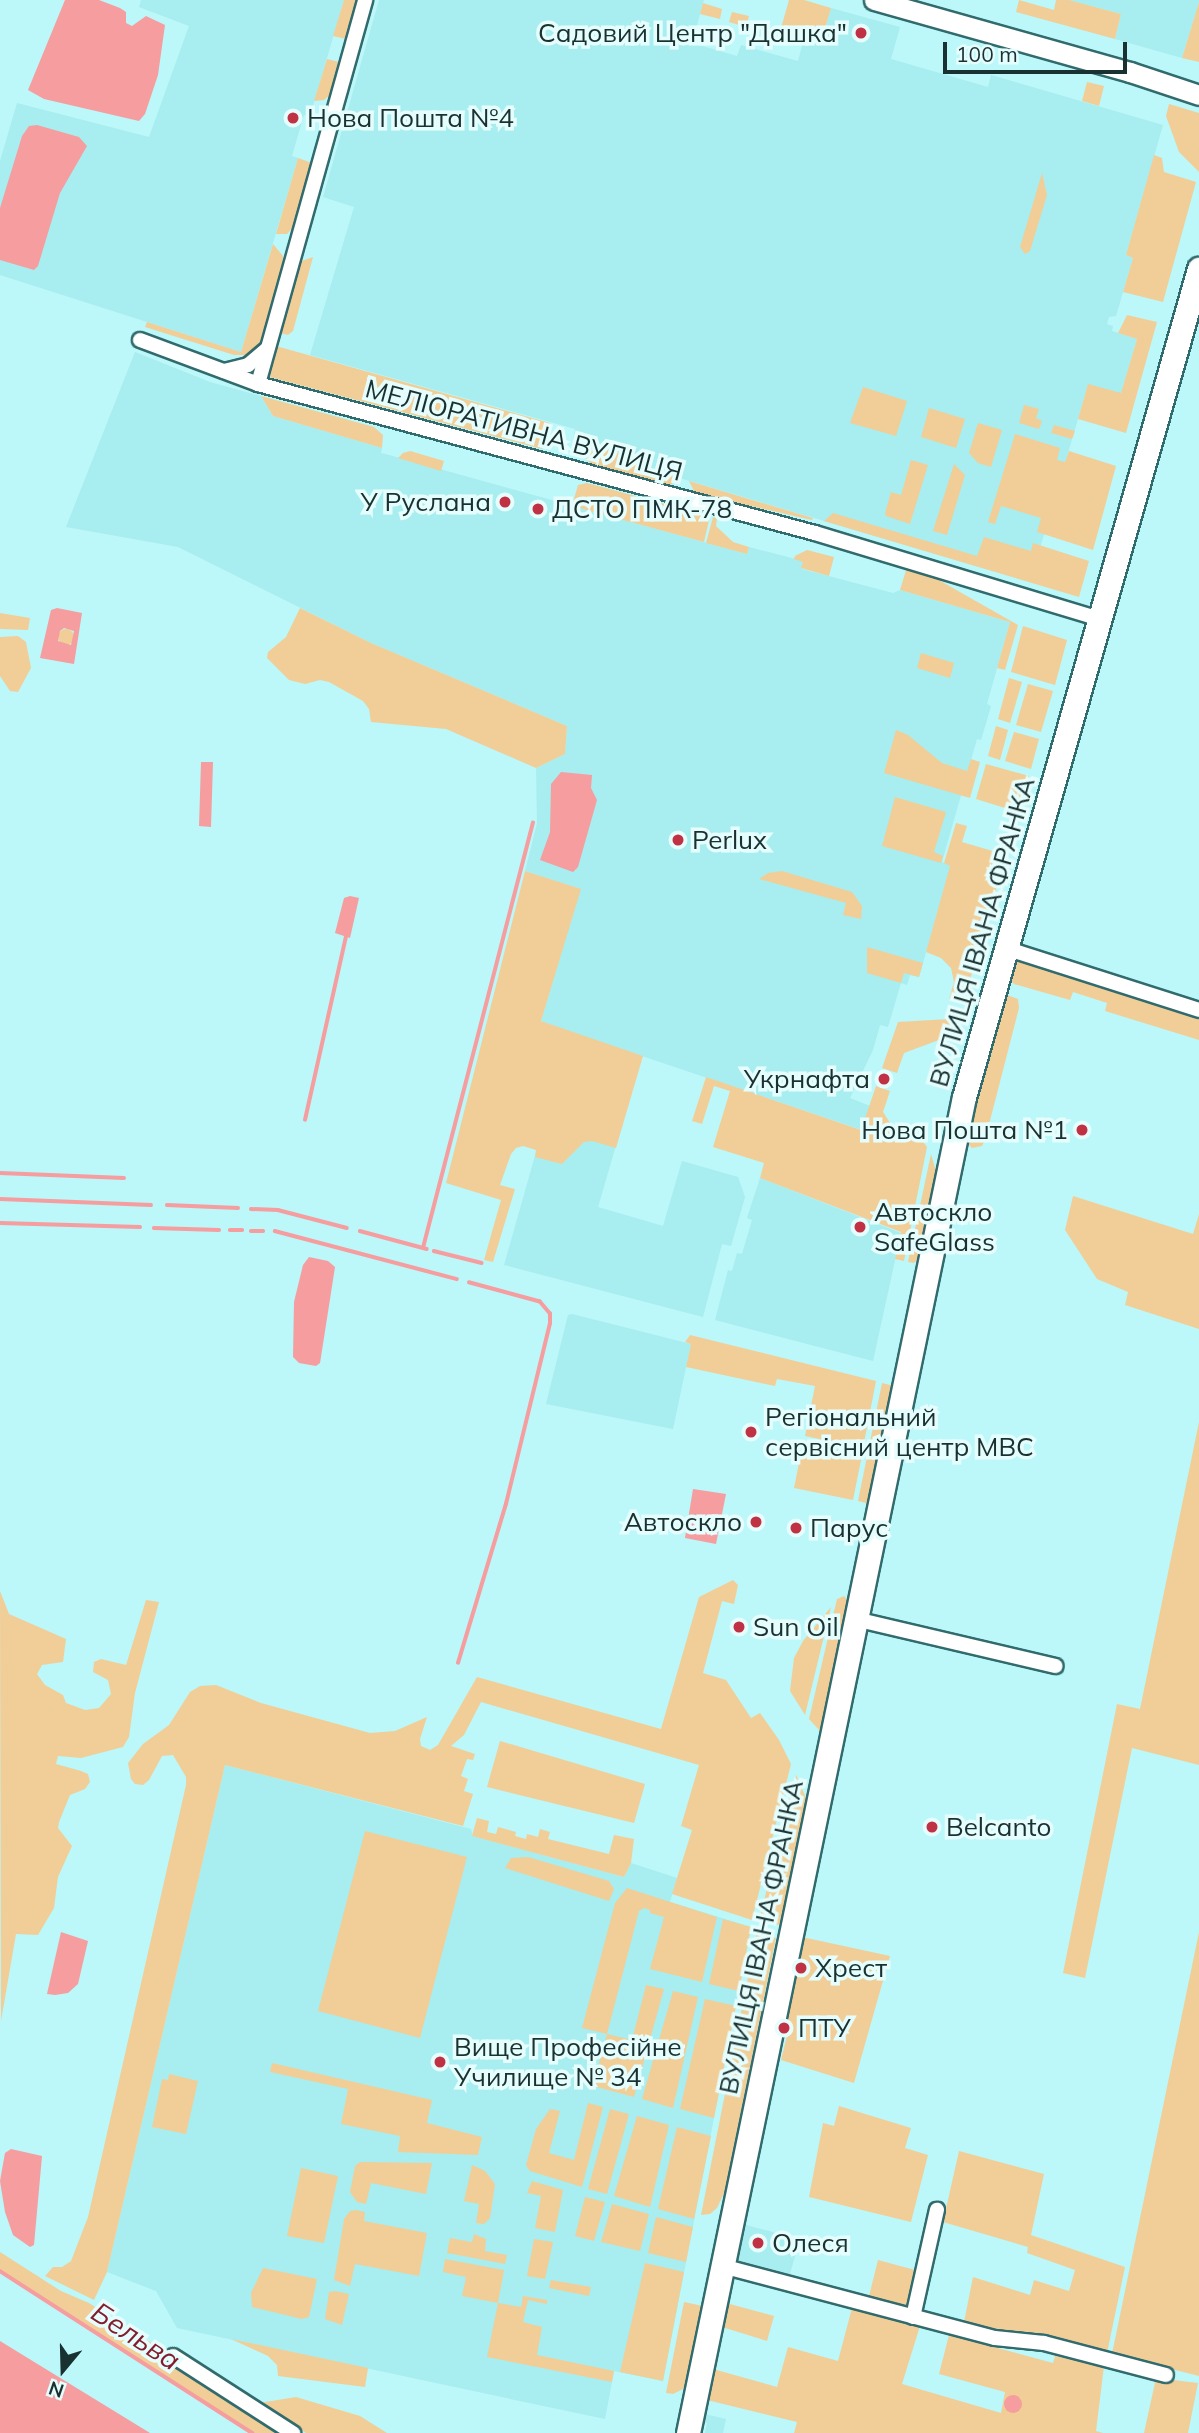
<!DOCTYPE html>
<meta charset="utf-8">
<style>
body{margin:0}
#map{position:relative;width:1199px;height:2433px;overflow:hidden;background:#bcf7f9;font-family:Mulish,sans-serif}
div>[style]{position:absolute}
.built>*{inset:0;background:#a8edef}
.green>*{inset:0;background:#f1ce97}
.round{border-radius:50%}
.water>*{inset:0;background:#f69d9f}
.stream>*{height:3.5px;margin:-1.75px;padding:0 1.75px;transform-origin:1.75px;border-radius:1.75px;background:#f69d9f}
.roads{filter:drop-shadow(2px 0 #326b6d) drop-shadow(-2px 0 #326b6d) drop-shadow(0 2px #326b6d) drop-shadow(0 -2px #326b6d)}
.minor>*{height:14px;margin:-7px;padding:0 7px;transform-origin:7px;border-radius:7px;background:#fff}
.secondary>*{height:19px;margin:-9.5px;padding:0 9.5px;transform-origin:9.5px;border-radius:9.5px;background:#fff}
.primary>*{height:23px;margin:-11.5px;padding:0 11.5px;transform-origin:11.5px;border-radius:11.5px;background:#fff}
.dots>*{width:19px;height:19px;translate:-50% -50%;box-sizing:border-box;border:4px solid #e6fdfd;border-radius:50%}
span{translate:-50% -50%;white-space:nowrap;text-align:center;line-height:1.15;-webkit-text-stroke:7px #e6fdfd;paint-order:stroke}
.poi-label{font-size:26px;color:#1a3132}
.right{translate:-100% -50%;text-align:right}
.left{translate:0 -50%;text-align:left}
.street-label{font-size:26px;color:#1a3132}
.water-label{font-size:28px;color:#831d2b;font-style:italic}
.north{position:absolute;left:28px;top:2335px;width:70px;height:70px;-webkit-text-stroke:5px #e6fdfd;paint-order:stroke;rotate:199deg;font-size:19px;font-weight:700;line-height:28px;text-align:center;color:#1a3132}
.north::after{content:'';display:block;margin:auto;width:24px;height:32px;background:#1a3132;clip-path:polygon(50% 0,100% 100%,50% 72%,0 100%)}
.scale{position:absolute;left:943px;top:42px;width:184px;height:32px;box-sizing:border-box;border:4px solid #1a3132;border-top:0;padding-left:9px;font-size:21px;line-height:24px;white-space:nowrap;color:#1a3132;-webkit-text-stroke:5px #e6fdfd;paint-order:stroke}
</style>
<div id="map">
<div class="built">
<div style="clip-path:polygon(141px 0,344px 0,310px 116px,304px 115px,303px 118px,292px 156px,298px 158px,241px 352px,0 275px,0 161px,17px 103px,149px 137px,189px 26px,139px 7px)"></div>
<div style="clip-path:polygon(379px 0,704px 0,692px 43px,737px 56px,741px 45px,798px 61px,805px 35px,822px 39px,831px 8px,900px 27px,891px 59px,988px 87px,991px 75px,1163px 125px,1126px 255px,1133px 258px,1116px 316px,1109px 317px,1107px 324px,1113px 326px,1112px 331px,1137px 339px,1121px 394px,1088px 385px,1030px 582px,649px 469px,651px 462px,573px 440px,575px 429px,310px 355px,354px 207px,323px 197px)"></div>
<div style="clip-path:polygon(1068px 0,1199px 0,1199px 2px,1182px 58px,1115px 39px,1121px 14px)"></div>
<div style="clip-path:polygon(135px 352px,210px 382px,261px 396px,273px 416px,382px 448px,381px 453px,389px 455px,747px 554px,749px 547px,803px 561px,802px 569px,893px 593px,900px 590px,1010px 622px,987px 704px,991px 706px,987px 720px,981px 740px,977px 739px,942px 862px,951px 865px,919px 977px,910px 975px,907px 985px,901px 983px,888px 1027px,880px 1025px,873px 1050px,850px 1098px,870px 1106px,862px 1130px,642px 1056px,598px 1207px,663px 1226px,682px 1161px,738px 1177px,745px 1197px,731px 1246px,722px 1244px,703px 1317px,504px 1265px,570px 1032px,541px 1021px,580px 889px,525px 871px,537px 823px,536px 768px,565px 754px,567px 726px,371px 643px,178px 547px,66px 527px)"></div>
<div style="clip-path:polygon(760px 1178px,901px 1233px,873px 1361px,715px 1320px,728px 1270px,732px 1271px,737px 1253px,742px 1254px,752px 1220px,747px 1218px)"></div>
<div style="clip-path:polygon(572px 1314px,691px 1344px,673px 1429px,546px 1404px,568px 1315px)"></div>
<div style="clip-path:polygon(225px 1765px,471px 1829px,473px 1836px,624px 1877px,631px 1863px,677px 1878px,670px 1902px,751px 1927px,663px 2381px,614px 2371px,605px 2419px,177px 2328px,156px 2291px,107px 2272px)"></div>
<div style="clip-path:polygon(746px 2225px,800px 2239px,789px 2277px,736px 2262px)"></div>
<div style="clip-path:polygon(704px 2414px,726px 2419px,723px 2433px,705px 2433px,707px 2423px,703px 2422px)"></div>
</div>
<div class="green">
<div style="clip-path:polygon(344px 0,356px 0,346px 39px,333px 36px)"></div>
<div style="clip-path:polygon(789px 0,804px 0,831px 8px,822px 39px,781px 28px)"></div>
<div style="clip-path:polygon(1019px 0,1054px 10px,1056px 0,1069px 0,1121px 14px,1115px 39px,1016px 12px)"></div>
<div style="clip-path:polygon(1199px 2px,1199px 62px,1182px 58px)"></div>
<div style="clip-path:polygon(703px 3px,722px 9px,720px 19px,700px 14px)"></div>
<div style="clip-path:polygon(732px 12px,749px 16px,746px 27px,729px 22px)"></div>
<div style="clip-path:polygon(327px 59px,339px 62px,331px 94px,324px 100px,314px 101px)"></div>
<div style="clip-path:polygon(1087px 82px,1104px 86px,1099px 106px,1082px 101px)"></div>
<div style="clip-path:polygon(1169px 104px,1199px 113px,1199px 172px,1179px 152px,1166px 116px)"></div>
<div style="clip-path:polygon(1154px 155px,1162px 158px,1164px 172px,1196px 182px,1163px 302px,1123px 292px,1133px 258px,1126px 255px)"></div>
<div style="clip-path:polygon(298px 158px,312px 163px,295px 225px,287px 234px,276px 234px)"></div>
<div style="clip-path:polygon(1042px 173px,1047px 195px,1030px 251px,1025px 254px,1020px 247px)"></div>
<div style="clip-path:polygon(273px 244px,283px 256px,282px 270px,264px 338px,248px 355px,234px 355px,145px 327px,147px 322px,241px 352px)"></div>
<div style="clip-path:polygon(313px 257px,293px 331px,288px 335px,280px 333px,299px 262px)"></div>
<div style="clip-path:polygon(1127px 315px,1157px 322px,1126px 433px,1078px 419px,1088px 384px,1121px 393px,1137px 339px,1118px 333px)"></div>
<div style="clip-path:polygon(276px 346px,550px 423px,542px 449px,269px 377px)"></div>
<div style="clip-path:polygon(863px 387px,907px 401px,896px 436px,850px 423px)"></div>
<div style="clip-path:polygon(261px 396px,374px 427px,383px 435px,382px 448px,273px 416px)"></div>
<div style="clip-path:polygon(1024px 405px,1039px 409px,1036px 418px,1042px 421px,1039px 429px,1019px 423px)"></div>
<div style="clip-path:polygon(929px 408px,965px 419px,956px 448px,921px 437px)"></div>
<div style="clip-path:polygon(978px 423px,1002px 430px,991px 467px,978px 463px,969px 453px)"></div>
<div style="clip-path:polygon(1054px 425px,1075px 431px,1072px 439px,1051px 433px)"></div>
<div style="clip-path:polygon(1015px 434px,1060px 448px,1057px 460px,1065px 462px,1069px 451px,1116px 466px,1093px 550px,1037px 532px,1041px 518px,1001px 506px,995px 524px,988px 522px)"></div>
<div style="clip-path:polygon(586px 444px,651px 462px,650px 470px,679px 478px,669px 486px,593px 466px,584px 456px)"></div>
<div style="clip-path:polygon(410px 451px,444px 461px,441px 471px,398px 458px,403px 453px)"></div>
<div style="clip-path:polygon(911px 460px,928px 465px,910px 524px,886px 516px,885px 513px,891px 492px,901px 495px)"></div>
<div style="clip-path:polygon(954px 464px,965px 475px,947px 535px,933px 531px)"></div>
<div style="clip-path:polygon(689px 481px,813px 518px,812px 520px,695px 493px)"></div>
<div style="clip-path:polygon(587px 483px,710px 516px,704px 542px,572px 506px,578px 485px)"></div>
<div style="clip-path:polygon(833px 513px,977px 556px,984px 537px,1031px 551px,1033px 543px,1089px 561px,1079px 597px,824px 521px)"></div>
<div style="clip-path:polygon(713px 517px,717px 518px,716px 526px,733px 542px,749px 547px,747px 554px,706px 543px)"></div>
<div style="clip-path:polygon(807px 550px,834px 557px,829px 576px,801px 568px,803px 562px,794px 559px,795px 556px)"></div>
<div style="clip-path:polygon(906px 570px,937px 579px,1018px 625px,1005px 670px,997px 668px,1010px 622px,900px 590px)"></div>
<div style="clip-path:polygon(300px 608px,371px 643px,567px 726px,565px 754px,536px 768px,446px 729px,371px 722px,369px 709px,363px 701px,329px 682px,320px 680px,305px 684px,289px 680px,267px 658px,268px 652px,286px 637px)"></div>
<div style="clip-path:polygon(0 613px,30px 618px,28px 630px,0 629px)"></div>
<div style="clip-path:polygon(1023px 626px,1067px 640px,1055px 685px,1011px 672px)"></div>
<div class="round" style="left:58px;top:629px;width:16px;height:16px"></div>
<div style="clip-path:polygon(0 637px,18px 636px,26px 642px,31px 668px,18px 692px,10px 691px,0 676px)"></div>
<div style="clip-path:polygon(921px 653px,954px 663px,950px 678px,917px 668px)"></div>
<div style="clip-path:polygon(1009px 678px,1022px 682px,1010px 723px,998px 719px)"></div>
<div style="clip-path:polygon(1028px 684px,1053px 691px,1041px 732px,1016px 725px)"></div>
<div style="clip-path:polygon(996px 726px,1008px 730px,1000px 760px,988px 756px)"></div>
<div style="clip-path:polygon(896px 730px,908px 735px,942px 763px,967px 771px,971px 759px,980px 762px,970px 798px,884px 773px)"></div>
<div style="clip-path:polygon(1014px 732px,1039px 739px,1031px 769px,1005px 761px)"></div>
<div style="clip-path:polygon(986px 764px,1029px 776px,1018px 812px,976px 799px)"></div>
<div style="clip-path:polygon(895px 797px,946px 812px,934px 852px,943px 856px,941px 863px,882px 846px)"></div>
<div style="clip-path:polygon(956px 823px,967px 826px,962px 842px,1006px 855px,963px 1004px,949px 999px,954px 982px,951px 968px,941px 958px,926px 952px,950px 866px,944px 863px)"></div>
<div style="clip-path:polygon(525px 871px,581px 889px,541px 1021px,643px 1056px,616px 1148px,592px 1141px,584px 1142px,562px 1164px,535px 1157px,536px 1150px,523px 1146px,516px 1148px,511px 1154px,500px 1185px,515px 1189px,493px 1262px,484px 1260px,501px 1200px,446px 1183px)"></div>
<div style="clip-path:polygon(782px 871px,852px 892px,862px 906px,861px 919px,843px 915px,846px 903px,759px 879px,768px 873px)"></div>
<div style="clip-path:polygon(867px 947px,923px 963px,919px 977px,904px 973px,901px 983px,867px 973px)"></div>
<div style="clip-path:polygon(1018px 958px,1199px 1016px,1199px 1040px,1105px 1011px,1107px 1003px,1073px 992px,1070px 1000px,1014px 984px,1009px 978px,1014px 960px)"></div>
<div style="clip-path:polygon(1007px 995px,1018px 999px,1019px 1008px,985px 1140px,982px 1146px,972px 1148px,966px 1141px,965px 1134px)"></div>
<div style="clip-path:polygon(949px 1019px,959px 1022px,955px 1034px,904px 1053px,897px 1073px,882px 1068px,898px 1022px)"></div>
<div style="clip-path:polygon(706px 1077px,861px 1130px,876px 1086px,890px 1091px,883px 1112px,901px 1140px,911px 1134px,918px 1135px,927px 1147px,904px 1261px,895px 1259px,901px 1232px,760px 1178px,764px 1163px,713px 1147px,730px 1091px,714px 1086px,702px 1124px,692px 1121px)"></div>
<div style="clip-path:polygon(931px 1154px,937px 1175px,919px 1258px,914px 1263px,908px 1262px)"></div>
<div style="clip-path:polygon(1073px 1196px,1193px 1234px,1199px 1214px,1199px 1329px,1125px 1305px,1128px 1292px,1097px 1279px,1065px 1230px)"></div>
<div style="clip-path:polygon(690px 1335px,876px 1381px,863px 1448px,805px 1436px,815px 1386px,777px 1379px,775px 1386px,686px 1367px,691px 1344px,685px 1342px)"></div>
<div style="clip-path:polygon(882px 1383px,894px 1386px,870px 1504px,858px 1501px)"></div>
<div style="clip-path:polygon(1199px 1422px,1199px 1765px,1132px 1748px,1085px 1978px,1063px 1973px,1117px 1704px,1140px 1709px)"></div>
<div style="clip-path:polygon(803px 1443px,862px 1455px,853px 1500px,794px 1488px)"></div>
<div style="clip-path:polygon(733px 1580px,738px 1585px,734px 1604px,722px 1601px,703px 1673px,726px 1680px,751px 1718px,760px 1713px,779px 1740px,791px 1764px,752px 1920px,672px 1894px,692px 1830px,681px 1826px,699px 1765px,481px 1702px,464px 1735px,451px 1746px,475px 1754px,473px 1760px,467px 1759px,461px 1776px,468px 1779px,464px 1791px,473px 1794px,463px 1826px,225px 1765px,107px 2272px,94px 2300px,45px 2276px,53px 2267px,62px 2267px,71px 2261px,88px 2217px,186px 1785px,186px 1777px,173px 1755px,162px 1756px,149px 1780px,143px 1785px,135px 1784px,131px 1779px,128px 1763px,143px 1744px,169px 1725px,190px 1692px,200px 1686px,216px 1685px,261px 1703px,370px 1733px,395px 1731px,427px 1717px,420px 1739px,421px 1746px,430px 1750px,438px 1745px,477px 1677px,661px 1729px,699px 1597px)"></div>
<div style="clip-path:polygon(0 1591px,9px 1614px,66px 1639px,63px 1662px,42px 1665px,37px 1674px,45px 1685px,63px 1695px,66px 1703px,85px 1710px,99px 1708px,111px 1694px,108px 1680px,93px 1672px,94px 1662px,101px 1659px,126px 1665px,146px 1600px,159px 1602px,135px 1693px,129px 1737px,123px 1747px,81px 1758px,58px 1756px,56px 1764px,81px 1771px,88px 1774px,90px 1782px,85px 1789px,70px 1795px,59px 1822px,58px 1828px,72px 1846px,58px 1877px,54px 1908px,38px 1935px,16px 1934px,1px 2021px)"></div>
<div style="clip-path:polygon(844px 1596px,848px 1601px,821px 1732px,809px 1719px,837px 1599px)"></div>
<div style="clip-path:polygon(831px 1607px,805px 1715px,790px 1691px,794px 1658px,803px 1641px)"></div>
<div style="clip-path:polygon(500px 1741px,645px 1784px,634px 1823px,487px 1787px)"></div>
<div style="clip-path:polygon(796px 1775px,806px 1798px,783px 1918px,780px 1924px,776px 1925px,759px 1920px)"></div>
<div style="clip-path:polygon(477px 1818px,489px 1821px,487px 1832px,496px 1834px,498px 1827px,516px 1832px,515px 1836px,526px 1839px,527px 1834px,538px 1837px,540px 1829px,550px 1832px,548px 1839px,609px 1854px,614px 1835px,634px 1839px,631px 1863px,624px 1877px,472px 1836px)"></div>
<div style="clip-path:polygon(365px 1831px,467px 1857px,420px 2038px,318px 2011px)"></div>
<div style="clip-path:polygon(528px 1857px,609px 1881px,614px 1889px,609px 1901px,505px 1868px,511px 1858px)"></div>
<div style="clip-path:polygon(627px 1888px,717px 1917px,702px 1982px,650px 1969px,664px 1917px,650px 1913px,650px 1910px,644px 1908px,639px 1911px,607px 2034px,632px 2040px,646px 1985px,664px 1989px,634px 2097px,593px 2086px,607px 2034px,582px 2028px,615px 1903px)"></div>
<div style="clip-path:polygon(723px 1919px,751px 1927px,739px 1991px,709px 1984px)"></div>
<div style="clip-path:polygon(757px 1932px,776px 1938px,725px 2191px,717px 2208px,710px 2214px,701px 2215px)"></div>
<div style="clip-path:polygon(1199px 1932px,1199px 2376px,1112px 2354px)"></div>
<div style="clip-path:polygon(802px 1937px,890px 1956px,854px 2083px,781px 2060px,789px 2028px,784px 2019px)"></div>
<div style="clip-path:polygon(673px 1991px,698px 1997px,673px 2108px,642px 2099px)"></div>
<div style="clip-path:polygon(705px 1999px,736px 2006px,714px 2118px,680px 2109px)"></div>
<div style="clip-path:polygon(272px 2063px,432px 2100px,427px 2123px,482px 2137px,478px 2155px,398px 2152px,400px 2136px,341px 2124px,348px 2089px,270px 2072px)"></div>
<div style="clip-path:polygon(169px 2074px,198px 2081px,186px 2134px,152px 2127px,162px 2079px,168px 2080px)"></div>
<div style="clip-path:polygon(588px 2103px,603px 2107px,582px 2187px,530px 2171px,526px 2165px,536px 2129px,550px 2109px,560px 2111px,549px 2153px,574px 2160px)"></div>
<div style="clip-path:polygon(839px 2106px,911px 2128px,905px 2148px,928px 2155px,911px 2222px,809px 2197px,823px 2123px,834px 2126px)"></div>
<div style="clip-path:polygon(610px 2109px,629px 2114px,607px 2194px,588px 2189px)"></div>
<div style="clip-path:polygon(637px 2116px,669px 2125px,650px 2207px,614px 2196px)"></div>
<div style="clip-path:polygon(677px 2127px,711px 2136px,694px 2219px,658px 2209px)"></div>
<div style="clip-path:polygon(959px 2151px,1044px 2174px,1031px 2235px,1125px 2267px,1107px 2353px,1044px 2336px,1001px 2331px,964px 2322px,973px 2277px,1030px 2295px,1034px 2280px,1069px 2291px,1075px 2270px,1027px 2253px,1028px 2247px,943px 2222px)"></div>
<div style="clip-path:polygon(360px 2162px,432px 2163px,426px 2194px,371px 2183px,366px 2204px,357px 2202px,350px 2192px,355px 2166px)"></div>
<div style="clip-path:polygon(472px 2165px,485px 2171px,495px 2184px,490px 2218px,484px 2224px,476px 2223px,479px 2204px,464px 2201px)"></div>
<div style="clip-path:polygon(301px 2168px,338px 2176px,324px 2243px,287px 2236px)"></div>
<div style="clip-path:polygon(532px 2181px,563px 2190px,555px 2232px,535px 2228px,541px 2196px,527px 2193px)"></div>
<div style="clip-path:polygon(585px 2197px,605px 2202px,594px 2241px,575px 2236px)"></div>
<div style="clip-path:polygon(612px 2204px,649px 2214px,640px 2251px,601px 2242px)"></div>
<div style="clip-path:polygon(356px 2210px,365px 2212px,364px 2221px,427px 2233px,419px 2276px,355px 2264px,350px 2286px,334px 2280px,344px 2219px,350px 2211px)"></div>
<div style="clip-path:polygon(656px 2217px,693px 2227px,686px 2262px,648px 2253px)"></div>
<div style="clip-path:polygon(474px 2234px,486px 2239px,485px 2251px,507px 2255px,505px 2264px,447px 2253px,450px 2238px,472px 2242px)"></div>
<div style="clip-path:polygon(534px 2239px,553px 2242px,545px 2279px,527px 2276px)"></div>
<div style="clip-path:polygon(0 2252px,61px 2291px,89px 2303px,293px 2433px,252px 2433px,0 2271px)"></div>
<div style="clip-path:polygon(445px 2259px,504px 2270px,498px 2303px,521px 2307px,523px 2296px,547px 2300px,547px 2304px,528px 2300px,523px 2322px,542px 2327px,537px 2355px,614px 2371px,612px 2382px,487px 2357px,498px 2303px,462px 2296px,466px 2277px,443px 2272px)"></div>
<div style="clip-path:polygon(878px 2260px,915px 2270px,907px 2306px,869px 2296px)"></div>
<div style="clip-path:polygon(645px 2263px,684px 2272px,663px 2381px,620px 2372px)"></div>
<div style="clip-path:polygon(263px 2268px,317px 2279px,309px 2317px,302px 2319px,252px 2307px,251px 2293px)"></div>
<div style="clip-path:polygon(551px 2280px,591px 2287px,589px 2296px,549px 2288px)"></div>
<div style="clip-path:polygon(335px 2291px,349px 2294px,342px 2325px,325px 2319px,329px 2292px)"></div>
<div style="clip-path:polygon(684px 2302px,703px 2306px,687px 2381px,683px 2389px,673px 2394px,666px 2393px)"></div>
<div style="clip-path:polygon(726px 2303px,774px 2316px,767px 2341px,722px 2327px)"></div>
<div style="clip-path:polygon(852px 2308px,920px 2326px,902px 2384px,1001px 2413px,1005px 2392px,939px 2374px,949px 2335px,1053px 2363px,1055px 2356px,1104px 2366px,1096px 2431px,1103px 2433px,794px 2433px,797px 2422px,707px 2400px,713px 2369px,777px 2387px,788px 2347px,838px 2361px)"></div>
<div style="clip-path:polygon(231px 2339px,368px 2368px,365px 2387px,278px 2376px,277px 2365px,268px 2356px)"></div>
<div style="clip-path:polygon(1156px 2378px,1198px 2383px,1188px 2433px,1144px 2433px)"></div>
<div style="clip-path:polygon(296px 2397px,360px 2416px,387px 2433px,306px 2433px,259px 2403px)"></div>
</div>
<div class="water">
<div style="clip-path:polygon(65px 0,99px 0,120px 8px,126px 12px,126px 23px,132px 26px,146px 16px,165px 25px,158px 75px,145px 114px,139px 121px,44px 99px,28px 90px)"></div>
<div style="clip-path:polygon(37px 125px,79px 137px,87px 146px,60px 193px,38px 266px,34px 270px,0 260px,0 208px,22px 136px,29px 126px)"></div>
<div style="clip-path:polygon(evenodd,57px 608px,82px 613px,74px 664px,40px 658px,51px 610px,57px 608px,64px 628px,74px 631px,71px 645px,58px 641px,60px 631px,64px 628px)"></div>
<div style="clip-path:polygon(201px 762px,213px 762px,211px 827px,199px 826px)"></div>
<div style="clip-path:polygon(561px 772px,592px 775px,591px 788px,597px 800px,578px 867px,573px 872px,540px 860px,550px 832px,551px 784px)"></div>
<div style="clip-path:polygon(350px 896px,359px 898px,350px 938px,335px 933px,344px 898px)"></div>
<div style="clip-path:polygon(309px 1257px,328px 1261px,335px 1267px,320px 1363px,316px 1366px,299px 1363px,293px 1357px,294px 1302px,303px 1265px)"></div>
<div style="clip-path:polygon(693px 1489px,726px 1494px,716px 1544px,685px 1538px)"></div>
<div style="clip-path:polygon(61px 1932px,88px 1941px,78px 1984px,68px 1993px,55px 1995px,47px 1994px)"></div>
<div style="clip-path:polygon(11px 2149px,42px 2156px,34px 2245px,30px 2247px,13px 2235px,5px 2212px,0 2181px,5px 2153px)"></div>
<div style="clip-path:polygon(0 2341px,150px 2433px,0 2433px)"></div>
<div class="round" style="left:1004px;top:2395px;width:18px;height:18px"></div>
</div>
<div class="stream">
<div style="left:305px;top:1120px;width:188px;rotate:-77.4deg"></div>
<div style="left:0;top:1173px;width:124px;rotate:2.3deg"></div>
<div style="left:0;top:1199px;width:151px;rotate:2.3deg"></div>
<div style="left:167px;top:1205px;width:71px;rotate:2.4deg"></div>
<div style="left:251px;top:1209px;width:27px;rotate:2deg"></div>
<div style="left:278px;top:1210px;width:71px;rotate:14.6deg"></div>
<div style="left:0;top:1223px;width:140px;rotate:1.6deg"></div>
<div style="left:154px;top:1228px;width:65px;rotate:1.8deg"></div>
<div style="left:230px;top:1230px;width:12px"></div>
<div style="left:251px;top:1231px;width:12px"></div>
<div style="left:275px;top:1231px;width:188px;rotate:14.8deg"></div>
<div style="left:360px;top:1231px;width:69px;rotate:15deg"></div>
<div style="left:423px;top:1248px;width:439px;rotate:-75.5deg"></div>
<div style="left:434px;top:1251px;width:49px;rotate:14deg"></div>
<div style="left:458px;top:1663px;width:166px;rotate:-73.2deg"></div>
<div style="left:506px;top:1504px;width:185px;rotate:-76.3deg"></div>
<div style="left:550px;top:1324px;width:10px;rotate:-90deg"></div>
<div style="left:550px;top:1314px;width:16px;rotate:-130deg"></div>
<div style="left:540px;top:1302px;width:73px;rotate:-164.8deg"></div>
<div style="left:0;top:2271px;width:300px;rotate:32.7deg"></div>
</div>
<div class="roads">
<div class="minor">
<div style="left:140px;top:340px;width:126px;rotate:20.4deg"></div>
<div style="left:258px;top:384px;width:577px;rotate:14.98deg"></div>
<div style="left:815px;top:533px;width:297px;rotate:16.8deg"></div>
<div style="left:224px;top:371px;width:25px;rotate:-14deg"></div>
<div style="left:248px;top:365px;width:25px;rotate:-40deg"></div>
<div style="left:258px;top:384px;width:399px;rotate:-74.4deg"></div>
<div style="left:1005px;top:948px;width:204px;rotate:17.7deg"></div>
<div style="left:855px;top:1619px;width:206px;rotate:13.2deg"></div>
<div style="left:722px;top:2266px;width:282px;rotate:14.8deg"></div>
<div style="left:995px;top:2338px;width:49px;rotate:5.8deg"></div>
<div style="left:1044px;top:2343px;width:126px;rotate:14.7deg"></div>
<div style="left:913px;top:2317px;width:110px;rotate:-77.4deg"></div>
<div style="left:173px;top:2356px;width:143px;rotate:32.7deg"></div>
</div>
<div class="secondary">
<div style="left:874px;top:0;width:266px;rotate:15.7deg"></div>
<div style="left:1130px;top:72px;width:73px;rotate:18.4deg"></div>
</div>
<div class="primary">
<div style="left:688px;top:2433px;width:1364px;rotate:-78.33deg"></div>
<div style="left:964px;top:1097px;width:861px;rotate:-74.16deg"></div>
</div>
</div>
<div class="dots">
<div style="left:861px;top:33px;background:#c13144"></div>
<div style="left:293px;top:118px;background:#c13144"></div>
<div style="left:505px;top:502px;background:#c13144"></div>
<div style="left:538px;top:509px;background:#c13144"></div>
<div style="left:678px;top:840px;background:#c13144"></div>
<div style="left:884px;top:1079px;background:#c13144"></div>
<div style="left:1082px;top:1130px;background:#c13144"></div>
<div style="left:860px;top:1227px;background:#c13144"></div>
<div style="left:751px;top:1432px;background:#c13144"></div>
<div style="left:756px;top:1522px;background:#c13144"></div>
<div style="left:796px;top:1528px;background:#c13144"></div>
<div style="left:739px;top:1627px;background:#c13144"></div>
<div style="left:932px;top:1827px;background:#c13144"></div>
<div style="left:801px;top:1968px;background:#c13144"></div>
<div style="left:784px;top:2028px;background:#c13144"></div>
<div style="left:440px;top:2062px;background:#c13144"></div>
<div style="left:758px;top:2243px;background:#c13144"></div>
</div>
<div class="poi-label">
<span class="right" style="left:847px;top:33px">Садовий Центр "Дашка"</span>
<span class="left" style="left:307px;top:118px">Нова Пошта №4</span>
<span class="right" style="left:491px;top:502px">У Руслана</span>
<span class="left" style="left:552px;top:509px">ДСТО ПМК-78</span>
<span class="left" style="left:692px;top:840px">Perlux</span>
<span class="right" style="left:870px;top:1079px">Укрнафта</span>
<span class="right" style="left:1068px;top:1130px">Нова Пошта №1</span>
<span class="left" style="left:874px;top:1227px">Автоскло<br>SafeGlass</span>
<span class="left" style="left:765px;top:1432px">Регіональний<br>сервісний центр МВС</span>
<span class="right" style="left:742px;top:1522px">Автоскло</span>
<span class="left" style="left:810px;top:1528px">Парус</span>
<span class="left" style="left:753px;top:1627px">Sun Oil</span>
<span class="left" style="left:946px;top:1827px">Belcanto</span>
<span class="left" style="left:815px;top:1968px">Хрест</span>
<span class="left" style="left:798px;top:2028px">ПТУ</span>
<span class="left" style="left:454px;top:2062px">Вище Професійне<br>Училище № 34</span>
<span class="left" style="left:772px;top:2243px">Олеся</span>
</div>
<div class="street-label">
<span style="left:524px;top:430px;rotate:15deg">МЕЛІОРАТИВНА ВУЛИЦЯ</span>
<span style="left:982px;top:932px;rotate:-74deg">ВУЛИЦЯ ІВАНА ФРАНКА</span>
<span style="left:761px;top:1937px;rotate:-78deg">ВУЛИЦЯ ІВАНА ФРАНКА</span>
</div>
<div class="water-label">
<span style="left:136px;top:2336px;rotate:33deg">Бельва</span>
</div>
<div class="north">N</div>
<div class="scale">100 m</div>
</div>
